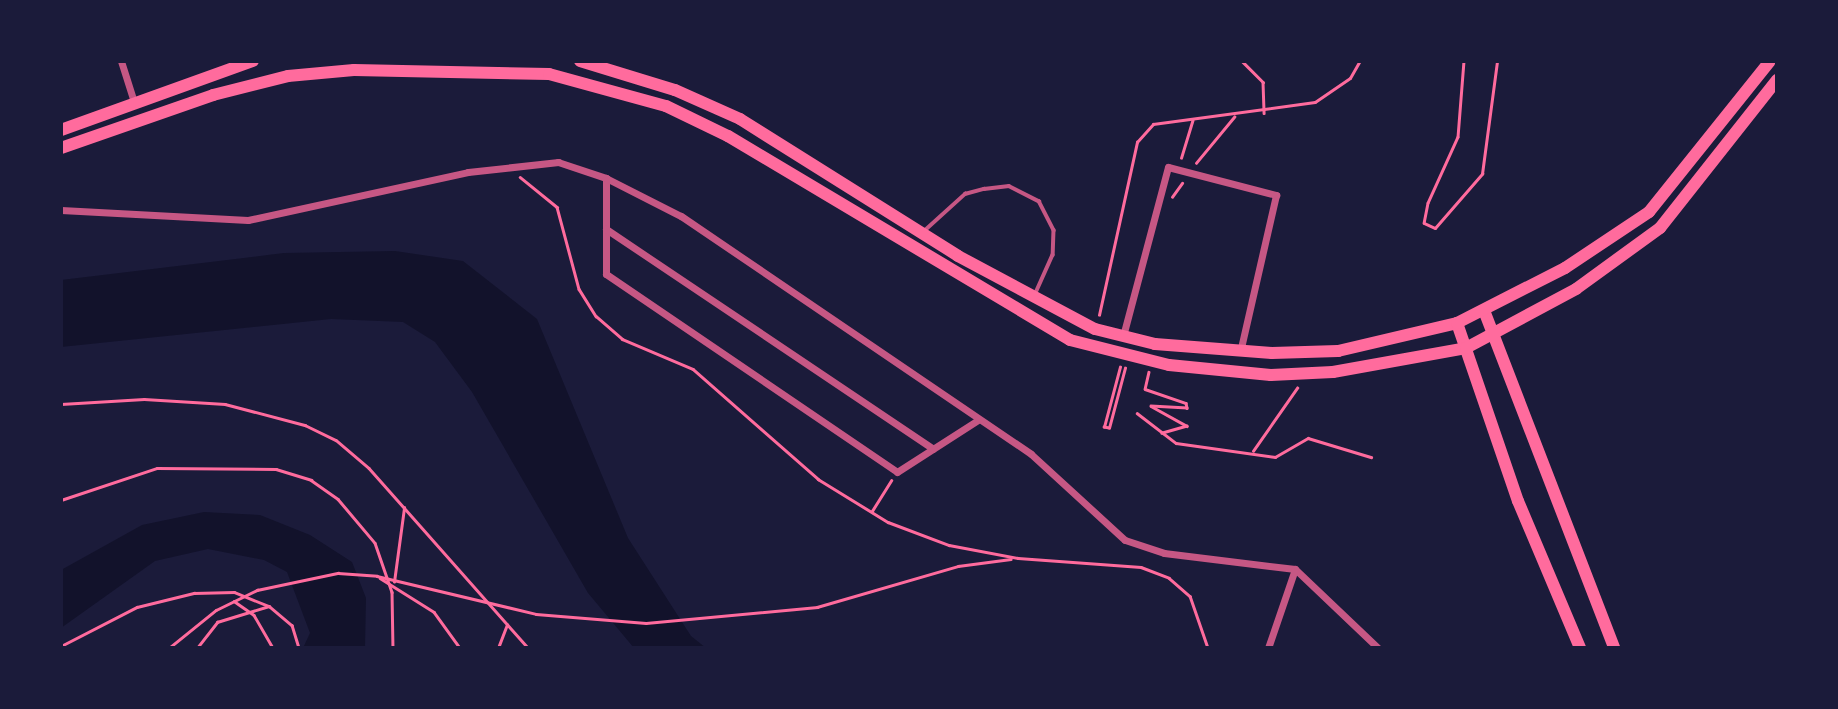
<!DOCTYPE html>
<style>
body{margin:0}
#map{position:relative;width:1838px;height:709px;overflow:hidden;background:#1b1b3a;font-family:"Zilla Slab",serif}
div>[style]{position:absolute}
.water>*{inset:0;background:#12122b}
.path>*{height:2.5px;margin:-1.25px;padding:0 1.25px;transform-origin:1.25px;border-radius:1.25px;background:#ff6b9d}
.service>*{height:3.5px;margin:-1.75px;padding:0 1.75px;transform-origin:1.75px;border-radius:1.75px;background:#c65784}
.minor>*{height:7px;margin:-3.5px;padding:0 3.5px;transform-origin:3.5px;border-radius:3.5px;background:#c65784}
.primary>*{height:12px;margin:-6px;padding:0 6px;transform-origin:6px;border-radius:6px;background:#ff6b9d}
.trunk>*{height:12px;margin:-6px;padding:0 6px;transform-origin:6px;border-radius:6px;background:#ff6b9d}
span{translate:-50% -50%;white-space:nowrap;text-align:center;line-height:1.15;-webkit-text-stroke:6px #1b1b3a;paint-order:stroke}
.frame{position:absolute;inset:0;border:63px solid #1b1b3a;pointer-events:none}
</style>
<div id="map">
<div class="water">
<div style="clip-path:polygon(395px 251px,463px 261px,537px 319px,628px 538px,691px 636px,706px 648px,634px 648px,588px 593px,472px 392px,435px 342px,403px 322px,331px 319px,61px 347px,61px 280px,284px 253px)"></div>
<div style="clip-path:polygon(204px 512px,260px 515px,310px 535px,352px 562px,366px 598px,365px 648px,303px 648px,310px 633px,287px 572px,264px 560px,208px 549px,155px 561px,61px 628px,61px 570px,142px 525px)"></div>
</div>
<div class="path">
<div style="left:1242px;top:61px;width:30px;rotate:45deg"></div>
<div style="left:1263px;top:82px;width:31px;rotate:88deg"></div>
<div style="left:1464px;top:61px;width:76px;rotate:94.5deg"></div>
<div style="left:1458px;top:137px;width:72px;rotate:114.4deg"></div>
<div style="left:1428px;top:203px;width:20px;rotate:101deg"></div>
<div style="left:1424px;top:223px;width:12px;rotate:24deg"></div>
<div style="left:1435px;top:228px;width:72px;rotate:-49deg"></div>
<div style="left:1482px;top:174px;width:114px;rotate:-82.4deg"></div>
<div style="left:1181px;top:158px;width:39px;rotate:-73deg"></div>
<div style="left:1196px;top:163px;width:60px;rotate:-50.4deg"></div>
<div style="left:520px;top:177px;width:48px;rotate:39deg"></div>
<div style="left:557px;top:207px;width:85px;rotate:75deg"></div>
<div style="left:579px;top:289px;width:32px;rotate:58deg"></div>
<div style="left:596px;top:316px;width:35px;rotate:41deg"></div>
<div style="left:622px;top:339px;width:77px;rotate:22.9deg"></div>
<div style="left:693px;top:369px;width:167px;rotate:41.3deg"></div>
<div style="left:818px;top:479px;width:82px;rotate:31.6deg"></div>
<div style="left:888px;top:522px;width:65px;rotate:20.7deg"></div>
<div style="left:949px;top:545px;width:70px;rotate:10.7deg"></div>
<div style="left:1018px;top:558px;width:123px;rotate:4.2deg"></div>
<div style="left:1141px;top:567px;width:30px;rotate:21deg"></div>
<div style="left:1169px;top:578px;width:28px;rotate:41deg"></div>
<div style="left:1190px;top:596px;width:55px;rotate:70.9deg"></div>
<div style="left:1172px;top:197px;width:17px;rotate:-54deg"></div>
<div style="left:1099px;top:315px;width:177px;rotate:-77.6deg"></div>
<div style="left:1137px;top:142px;width:24px;rotate:-48deg"></div>
<div style="left:1153px;top:124px;width:163px;rotate:-7.7deg"></div>
<div style="left:1315px;top:102px;width:42px;rotate:-34.4deg"></div>
<div style="left:1350px;top:78px;width:20px;rotate:-60deg"></div>
<div style="left:1149px;top:372px;width:17px;rotate:103deg"></div>
<div style="left:1145px;top:389px;width:43px;rotate:18.9deg"></div>
<div style="left:1186px;top:403px;width:5px;rotate:79deg"></div>
<div style="left:1187px;top:408px;width:36px;rotate:-177deg"></div>
<div style="left:1151px;top:406px;width:41px;rotate:29.1deg"></div>
<div style="left:1187px;top:426px;width:26px;rotate:164deg"></div>
<div style="left:61px;top:404px;width:83px;rotate:-3.4deg"></div>
<div style="left:144px;top:399px;width:81px;rotate:3.5deg"></div>
<div style="left:225px;top:404px;width:83px;rotate:14.7deg"></div>
<div style="left:305px;top:425px;width:34px;rotate:26deg"></div>
<div style="left:336px;top:440px;width:43px;rotate:40.3deg"></div>
<div style="left:369px;top:468px;width:240px;rotate:48.5deg"></div>
<div style="left:1137px;top:413px;width:49px;rotate:37.6deg"></div>
<div style="left:1176px;top:443px;width:100px;rotate:8deg"></div>
<div style="left:1275px;top:457px;width:38px;rotate:-30deg"></div>
<div style="left:1308px;top:438px;width:66px;rotate:16.8deg"></div>
<div style="left:1109px;top:428px;width:62px;rotate:-75.1deg"></div>
<div style="left:1109px;top:428px;width:5px;rotate:-169deg"></div>
<div style="left:1104px;top:427px;width:62px;rotate:-75.1deg"></div>
<div style="left:1253px;top:451px;width:77px;rotate:-55.1deg"></div>
<div style="left:61px;top:500px;width:101px;rotate:-18.4deg"></div>
<div style="left:157px;top:468px;width:119px;rotate:0.5deg"></div>
<div style="left:276px;top:469px;width:37px;rotate:17deg"></div>
<div style="left:311px;top:480px;width:33px;rotate:35deg"></div>
<div style="left:338px;top:499px;width:57px;rotate:49.9deg"></div>
<div style="left:375px;top:543px;width:52px;rotate:70.9deg"></div>
<div style="left:872px;top:511px;width:36px;rotate:-58deg"></div>
<div style="left:380px;top:578px;width:64px;rotate:32.2deg"></div>
<div style="left:434px;top:612px;width:44px;rotate:54.2deg"></div>
<div style="left:394px;top:582px;width:75px;rotate:-82.3deg"></div>
<div style="left:392px;top:592px;width:56px;rotate:89deg"></div>
<div style="left:234px;top:601px;width:24px;rotate:35deg"></div>
<div style="left:254px;top:615px;width:38px;rotate:60deg"></div>
<div style="left:61px;top:646px;width:85px;rotate:-27.2deg"></div>
<div style="left:137px;top:607px;width:59px;rotate:-13.8deg"></div>
<div style="left:194px;top:593px;width:40px;rotate:-1.4deg"></div>
<div style="left:234px;top:592px;width:38px;rotate:22deg"></div>
<div style="left:269px;top:606px;width:30px;rotate:40deg"></div>
<div style="left:292px;top:625px;width:24px;rotate:73deg"></div>
<div style="left:169px;top:648px;width:60px;rotate:-39deg"></div>
<div style="left:216px;top:610px;width:46px;rotate:-26deg"></div>
<div style="left:257px;top:590px;width:83px;rotate:-11.9deg"></div>
<div style="left:338px;top:573px;width:39px;rotate:4deg"></div>
<div style="left:377px;top:576px;width:163px;rotate:13.4deg"></div>
<div style="left:536px;top:614px;width:110px;rotate:4.7deg"></div>
<div style="left:646px;top:623px;width:172px;rotate:-5.3deg"></div>
<div style="left:817px;top:607px;width:147px;rotate:-16.2deg"></div>
<div style="left:958px;top:566px;width:53px;rotate:-7.5deg"></div>
<div style="left:197px;top:648px;width:33px;rotate:-52deg"></div>
<div style="left:217px;top:622px;width:54px;rotate:-17.1deg"></div>
<div style="left:498px;top:648px;width:25px;rotate:-69deg"></div>
</div>
<div class="service">
<div style="left:923px;top:232px;width:57px;rotate:-42.1deg"></div>
<div style="left:965px;top:194px;width:20px;rotate:-15deg"></div>
<div style="left:984px;top:189px;width:25px;rotate:-7deg"></div>
<div style="left:1009px;top:186px;width:34px;rotate:27deg"></div>
<div style="left:1039px;top:201px;width:33px;rotate:63deg"></div>
<div style="left:1054px;top:230px;width:25px;rotate:92deg"></div>
<div style="left:1053px;top:255px;width:42px;rotate:114.1deg"></div>
</div>
<div class="minor">
<div style="left:121px;top:61px;width:43px;rotate:72.4deg"></div>
<div style="left:606px;top:178px;width:96px;rotate:90deg"></div>
<div style="left:606px;top:274px;width:352px;rotate:34.2deg"></div>
<div style="left:897px;top:472px;width:96px;rotate:-32.7deg"></div>
<div style="left:61px;top:210px;width:187px;rotate:3.1deg"></div>
<div style="left:248px;top:220px;width:225px;rotate:-12.3deg"></div>
<div style="left:468px;top:172px;width:91px;rotate:-6.3deg"></div>
<div style="left:558px;top:162px;width:51px;rotate:18.4deg"></div>
<div style="left:606px;top:178px;width:84px;rotate:26.9deg"></div>
<div style="left:681px;top:216px;width:423px;rotate:34.2deg"></div>
<div style="left:1031px;top:454px;width:127px;rotate:42.5deg"></div>
<div style="left:1125px;top:540px;width:41px;rotate:18.4deg"></div>
<div style="left:1164px;top:553px;width:132px;rotate:7deg"></div>
<div style="left:1295px;top:569px;width:115px;rotate:43.6deg"></div>
<div style="left:606px;top:229px;width:394px;rotate:33.9deg"></div>
<div style="left:1123px;top:336px;width:175px;rotate:-75.1deg"></div>
<div style="left:1168px;top:167px;width:112px;rotate:14.5deg"></div>
<div style="left:1276px;top:195px;width:161px;rotate:102.9deg"></div>
<div style="left:1268px;top:648px;width:83px;rotate:-71.1deg"></div>
</div>
<div class="primary">
<div style="left:1485px;top:313px;width:359px;rotate:68.9deg"></div>
<div style="left:1457px;top:323px;width:188px;rotate:71.1deg"></div>
<div style="left:1518px;top:501px;width:160px;rotate:67.1deg"></div>
</div>
<div class="trunk">
<div style="left:580px;top:61px;width:99px;rotate:17deg"></div>
<div style="left:675px;top:90px;width:71px;rotate:24deg"></div>
<div style="left:740px;top:119px;width:257px;rotate:32.1deg"></div>
<div style="left:958px;top:256px;width:155px;rotate:28.1deg"></div>
<div style="left:1095px;top:329px;width:62px;rotate:14deg"></div>
<div style="left:1155px;top:344px;width:117px;rotate:4.4deg"></div>
<div style="left:1272px;top:353px;width:66px;rotate:-1.7deg"></div>
<div style="left:1338px;top:351px;width:122px;rotate:-13.2deg"></div>
<div style="left:1457px;top:323px;width:121px;rotate:-27deg"></div>
<div style="left:1565px;top:268px;width:101px;rotate:-33.7deg"></div>
<div style="left:1649px;top:212px;width:193px;rotate:-51.3deg"></div>
<div style="left:61px;top:130px;width:204px;rotate:-19.8deg"></div>
<div style="left:61px;top:148px;width:161px;rotate:-19.2deg"></div>
<div style="left:213px;top:95px;width:77px;rotate:-14.2deg"></div>
<div style="left:288px;top:76px;width:66px;rotate:-5.2deg"></div>
<div style="left:354px;top:70px;width:195px;rotate:1.2deg"></div>
<div style="left:549px;top:74px;width:121px;rotate:15.3deg"></div>
<div style="left:666px;top:106px;width:69px;rotate:25.8deg"></div>
<div style="left:728px;top:136px;width:398px;rotate:30.8deg"></div>
<div style="left:1070px;top:340px;width:102px;rotate:14.2deg"></div>
<div style="left:1169px;top:365px;width:102px;rotate:5.6deg"></div>
<div style="left:1271px;top:375px;width:62px;rotate:-2.8deg"></div>
<div style="left:1333px;top:372px;width:135px;rotate:-10.2deg"></div>
<div style="left:1466px;top:348px;width:125px;rotate:-28.2deg"></div>
<div style="left:1576px;top:289px;width:104px;rotate:-36deg"></div>
<div style="left:1660px;top:228px;width:189px;rotate:-51.7deg"></div>
</div>
<div class="frame"></div>
</div>
